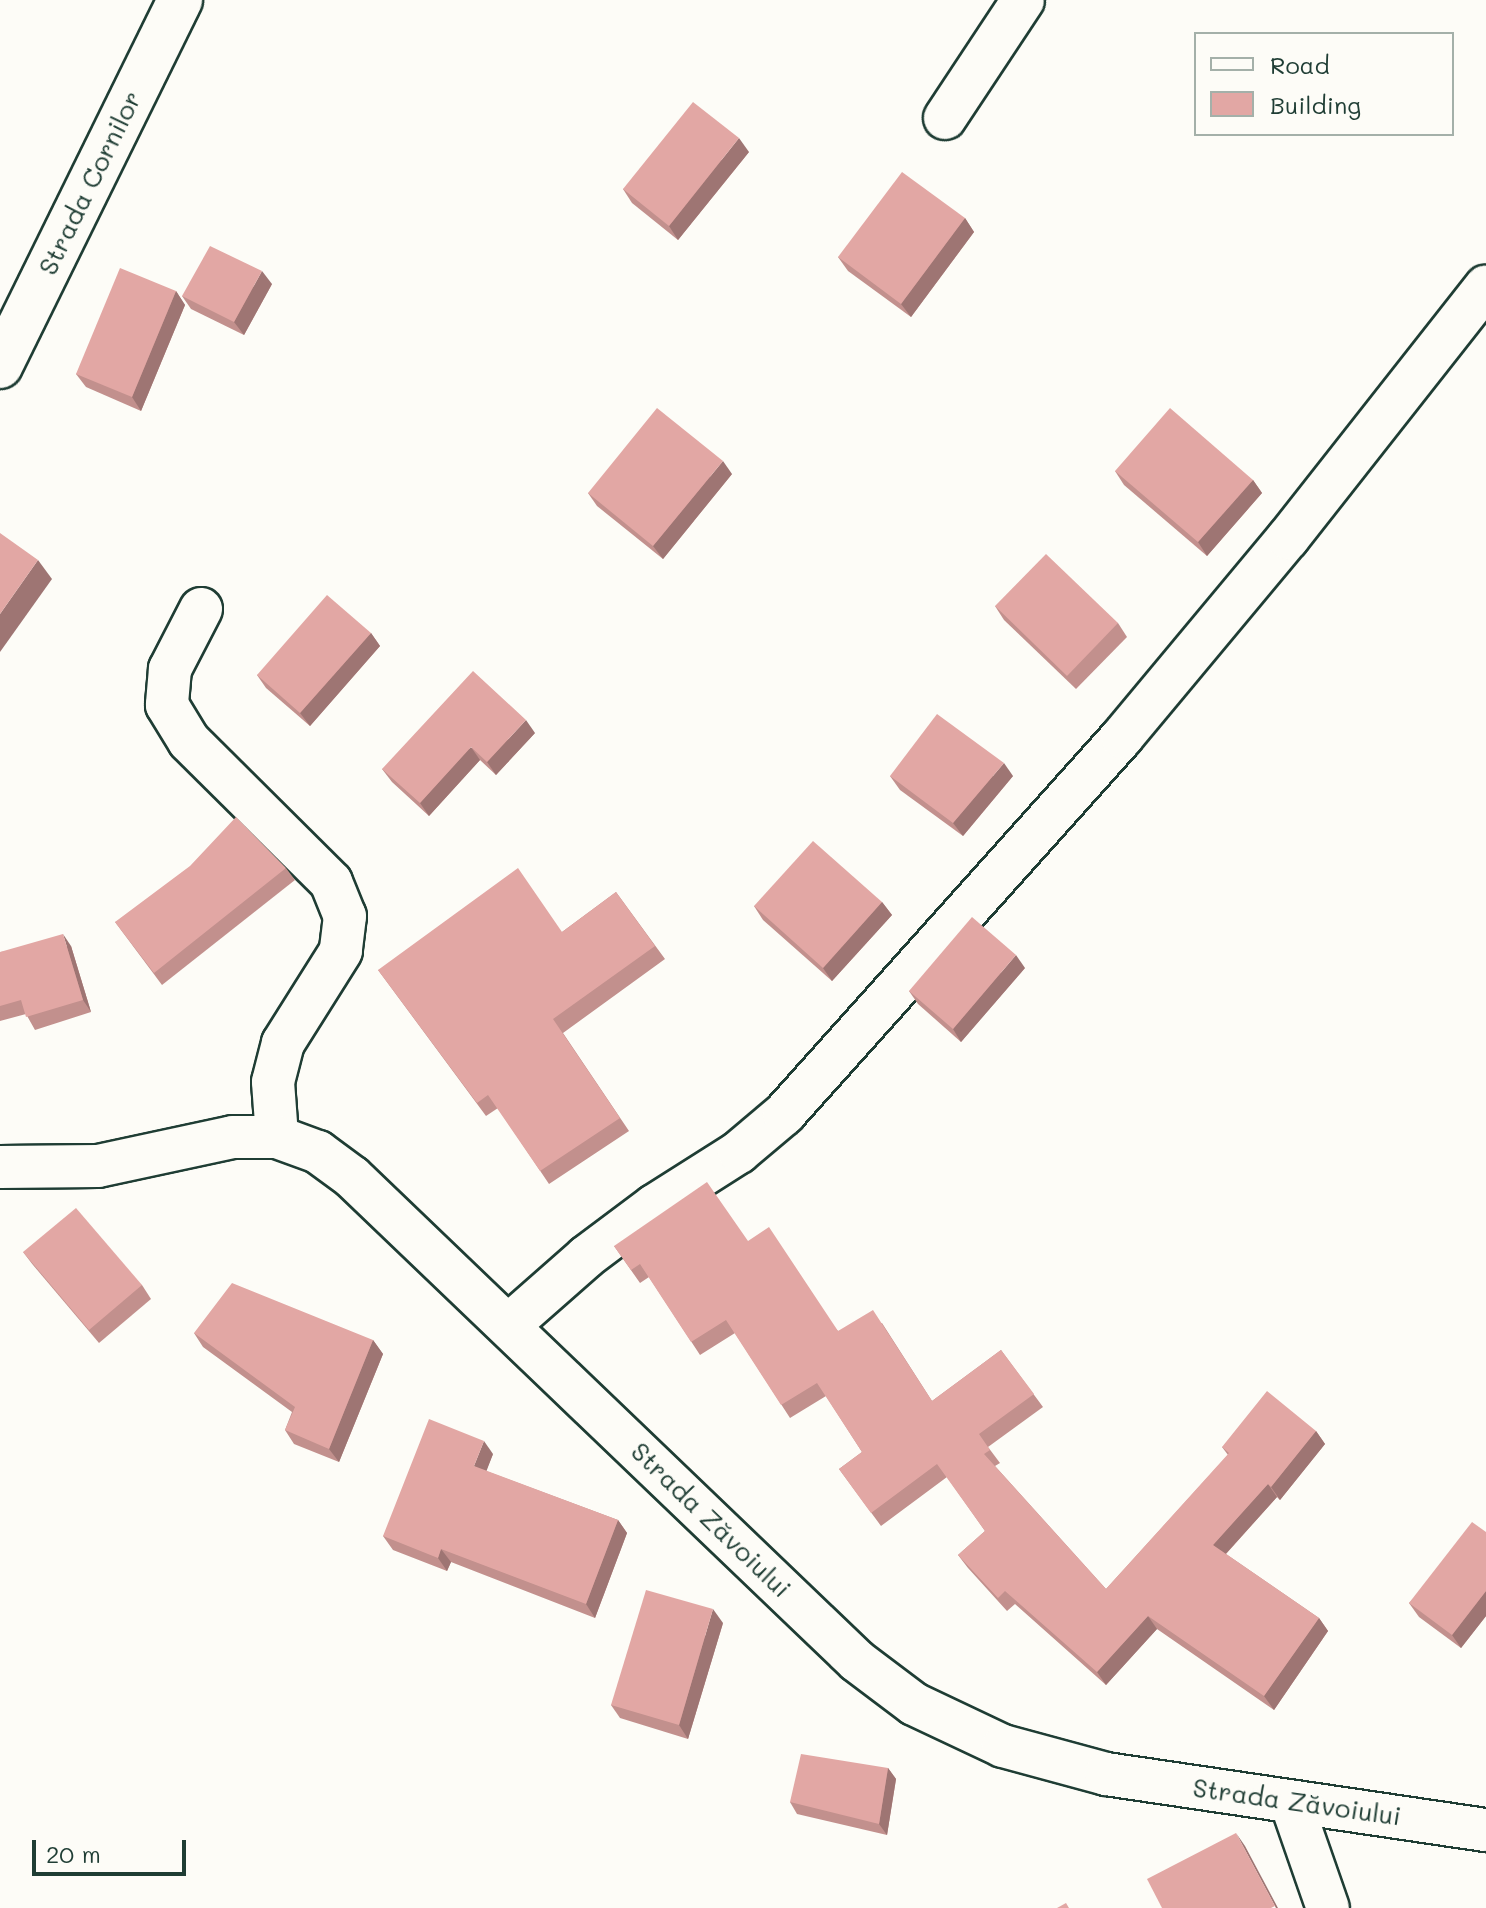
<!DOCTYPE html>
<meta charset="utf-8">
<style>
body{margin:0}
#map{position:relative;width:1486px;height:1908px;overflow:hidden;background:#fdfcf7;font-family:Mali,sans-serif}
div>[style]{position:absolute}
.roads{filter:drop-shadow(2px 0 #1f3d34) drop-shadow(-2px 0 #1f3d34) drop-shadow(0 2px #1f3d34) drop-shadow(0 -2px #1f3d34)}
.minor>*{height:42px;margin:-21px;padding:0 21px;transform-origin:21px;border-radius:21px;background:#fdfcf7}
.tertiary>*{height:44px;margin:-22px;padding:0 22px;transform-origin:22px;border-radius:22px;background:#fdfcf7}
.wall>*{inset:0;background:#c2908d}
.shaded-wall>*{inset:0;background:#9e7573}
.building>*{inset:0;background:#e2a7a4}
span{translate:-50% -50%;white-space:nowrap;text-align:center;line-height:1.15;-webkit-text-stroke:6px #fdfcf7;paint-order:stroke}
.street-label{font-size:26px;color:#1f3d34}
.legend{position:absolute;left:1194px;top:32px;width:260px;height:104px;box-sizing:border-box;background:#fdfcf7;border:2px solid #a4b0a9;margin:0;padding:10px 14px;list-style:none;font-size:24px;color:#1f3d34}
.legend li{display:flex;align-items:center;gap:16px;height:40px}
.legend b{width:40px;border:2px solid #a4b0a9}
.scale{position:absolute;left:32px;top:1840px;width:154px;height:36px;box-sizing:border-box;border:4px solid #1f3d34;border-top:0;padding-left:10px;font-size:24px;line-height:28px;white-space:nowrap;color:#1f3d34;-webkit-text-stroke:6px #fdfcf7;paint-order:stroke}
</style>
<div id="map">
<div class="roads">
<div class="minor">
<div style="left:945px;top:118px;width:141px;rotate:-56.5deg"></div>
<div style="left:201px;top:609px;width:68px;rotate:117.3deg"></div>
<div style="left:170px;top:669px;width:36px;rotate:95deg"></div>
<div style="left:167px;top:705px;width:42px;rotate:58.6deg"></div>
<div style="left:189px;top:741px;width:200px;rotate:44.8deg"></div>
<div style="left:331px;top:882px;width:37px;rotate:68deg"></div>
<div style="left:345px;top:916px;width:35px;rotate:97deg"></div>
<div style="left:341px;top:951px;width:109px;rotate:122.2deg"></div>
<div style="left:283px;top:1043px;width:40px;rotate:104.4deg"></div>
<div style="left:273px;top:1082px;width:55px;rotate:85.8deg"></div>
<div style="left:0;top:1167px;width:98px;rotate:-0.6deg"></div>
<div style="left:98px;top:1166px;width:138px;rotate:-12.1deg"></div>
<div style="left:233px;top:1137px;width:44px"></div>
<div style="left:277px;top:1137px;width:44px;rotate:20.1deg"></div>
<div style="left:318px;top:1152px;width:42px;rotate:36.3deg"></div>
<div style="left:352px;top:1177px;width:699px;rotate:43.78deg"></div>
<div style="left:857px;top:1661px;width:71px;rotate:37deg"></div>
<div style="left:914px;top:1704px;width:98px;rotate:25.3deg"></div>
<div style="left:1003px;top:1746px;width:107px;rotate:15.2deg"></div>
<div style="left:1106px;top:1774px;width:384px;rotate:8.4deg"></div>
<div style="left:509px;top:1325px;width:103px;rotate:-41.4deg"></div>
<div style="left:586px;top:1257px;width:85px;rotate:-36.9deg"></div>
<div style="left:654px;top:1206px;width:101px;rotate:-32.4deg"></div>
<div style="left:739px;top:1152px;width:59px;rotate:-40.2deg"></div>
<div style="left:784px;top:1114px;width:506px;rotate:-48.12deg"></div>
<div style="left:1122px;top:737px;width:259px;rotate:-50.2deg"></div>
<div style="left:1288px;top:538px;width:320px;rotate:-51.8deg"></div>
<div style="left:1291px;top:1802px;width:112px;rotate:70.8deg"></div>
</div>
<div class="tertiary">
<div style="left:0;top:366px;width:408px;rotate:-63.8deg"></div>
</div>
</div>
<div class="wall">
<div style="clip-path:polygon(749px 152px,678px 240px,632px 203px,623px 189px)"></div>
<div style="clip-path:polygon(965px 218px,974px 232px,911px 317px,848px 271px,838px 257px)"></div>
<div style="clip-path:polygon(272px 284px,244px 335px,191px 309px,182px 296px)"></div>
<div style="clip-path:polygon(176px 291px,185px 305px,141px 411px,86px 387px,76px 374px)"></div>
<div style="clip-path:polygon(1115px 471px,1253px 480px,1262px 493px,1207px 556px,1124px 485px)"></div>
<div style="clip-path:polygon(732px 474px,663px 559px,597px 506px,588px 493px)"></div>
<div style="clip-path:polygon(995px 606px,1118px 623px,1127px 637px,1076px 689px,1004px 620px)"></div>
<div style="clip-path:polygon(371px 633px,380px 646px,310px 726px,266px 688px,257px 675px)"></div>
<div style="clip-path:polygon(535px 733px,496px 775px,480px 760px,429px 816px,392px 782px,382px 769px)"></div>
<div style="clip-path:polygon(890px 776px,1013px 776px,963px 836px,900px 790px)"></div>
<div style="clip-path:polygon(286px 868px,295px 880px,162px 985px,115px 922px)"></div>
<div style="clip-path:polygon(616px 892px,665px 959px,563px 1033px,629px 1131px,549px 1184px,498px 1108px,486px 1116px,378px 970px,562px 932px)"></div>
<div style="clip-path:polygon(882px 902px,892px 915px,832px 981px,763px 920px,754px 906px)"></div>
<div style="clip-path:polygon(71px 946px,91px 1012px,35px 1030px,26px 1014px,0 1021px,0 952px)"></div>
<div style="clip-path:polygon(1025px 968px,961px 1042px,918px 1004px,909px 991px)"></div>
<div style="clip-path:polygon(748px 1241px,838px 1331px,882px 1323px,932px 1401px,1001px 1350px,1043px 1407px,988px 1447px,1000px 1463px,995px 1466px,1106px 1589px,1228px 1455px,1222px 1447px,1316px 1431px,1325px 1444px,1280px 1500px,1277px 1497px,1226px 1554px,1319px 1618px,1328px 1631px,1274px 1710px,1157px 1629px,1106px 1685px,1015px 1604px,1007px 1611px,968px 1568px,958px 1555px,985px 1531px,947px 1477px,881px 1526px,839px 1469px,862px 1452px,826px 1396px,790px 1418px,735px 1333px,700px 1355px,649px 1277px,640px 1283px,614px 1246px)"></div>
<div style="clip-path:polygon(23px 1252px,142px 1285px,151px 1299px,99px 1343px,33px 1265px)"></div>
<div style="clip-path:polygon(194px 1333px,373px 1340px,383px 1354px,339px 1462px,294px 1444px,285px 1430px,292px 1412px,203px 1347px)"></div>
<div style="clip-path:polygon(493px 1454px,486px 1471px,618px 1520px,627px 1533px,595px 1618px,451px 1562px,447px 1571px,393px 1550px,383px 1536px)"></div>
<div style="clip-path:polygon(1486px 1532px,1486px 1616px,1461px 1648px,1419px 1617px,1409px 1603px)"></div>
<div style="clip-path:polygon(723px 1623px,688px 1739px,620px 1718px,611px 1705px)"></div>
<div style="clip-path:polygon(888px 1768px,896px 1779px,887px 1835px,797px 1814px,790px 1802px)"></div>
</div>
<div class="shaded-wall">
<div style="clip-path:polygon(739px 138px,749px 152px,678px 240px,669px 226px)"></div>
<div style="clip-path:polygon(965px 218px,974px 232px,911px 317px,901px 304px)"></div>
<div style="clip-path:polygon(262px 271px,272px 284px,244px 335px,234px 322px)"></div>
<div style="clip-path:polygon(176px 291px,185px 305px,141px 411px,132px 397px)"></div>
<div style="clip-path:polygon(723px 461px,732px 474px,663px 559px,653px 546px)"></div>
<div style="clip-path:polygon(1253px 480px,1262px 493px,1207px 556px,1198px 542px)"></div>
<div style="clip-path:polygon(38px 560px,52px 579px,0 652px,0 614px)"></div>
<div style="clip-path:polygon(371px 633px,380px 646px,310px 726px,300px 713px)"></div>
<div style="clip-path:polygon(526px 720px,535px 733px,496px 775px,487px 762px)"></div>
<div style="clip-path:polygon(471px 747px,480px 760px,429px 816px,420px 803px)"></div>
<div style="clip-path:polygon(1004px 763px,1013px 776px,963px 836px,953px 823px)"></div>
<div style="clip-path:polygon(882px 902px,892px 915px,832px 981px,823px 968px)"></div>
<div style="clip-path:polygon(63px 934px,71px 946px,91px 1012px,83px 1000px)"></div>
<div style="clip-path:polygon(1016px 955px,1025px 968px,961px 1042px,953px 1029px)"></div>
<div style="clip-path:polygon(373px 1340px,383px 1354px,339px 1462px,329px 1449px)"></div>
<div style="clip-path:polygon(1316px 1431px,1325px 1444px,1280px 1500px,1271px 1487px)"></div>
<div style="clip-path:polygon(484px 1441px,493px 1454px,483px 1480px,474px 1466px)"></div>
<div style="clip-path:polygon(1268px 1484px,1277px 1497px,1222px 1558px,1213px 1545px)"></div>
<div style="clip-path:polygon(618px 1520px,627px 1533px,595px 1618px,586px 1604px)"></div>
<div style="clip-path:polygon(441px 1549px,451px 1562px,447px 1571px,438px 1558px)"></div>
<div style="clip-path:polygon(1486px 1591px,1486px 1616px,1461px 1648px,1452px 1635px)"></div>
<div style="clip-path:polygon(713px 1609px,723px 1623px,688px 1739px,679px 1725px)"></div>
<div style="clip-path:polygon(1148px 1616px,1157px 1629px,1106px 1685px,1097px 1672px)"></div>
<div style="clip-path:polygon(1319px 1618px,1328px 1631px,1274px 1710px,1264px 1696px)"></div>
<div style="clip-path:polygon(888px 1768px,896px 1779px,887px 1835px,879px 1824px)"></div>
<div style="clip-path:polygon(1236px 1833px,1245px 1846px,1278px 1908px,1276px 1908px)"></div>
</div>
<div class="building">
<div style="clip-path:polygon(693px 102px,739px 138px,669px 226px,623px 189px)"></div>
<div style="clip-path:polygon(902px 172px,965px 218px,901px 304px,838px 257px)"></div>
<div style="clip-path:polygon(210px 246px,262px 271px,234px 322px,182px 296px)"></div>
<div style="clip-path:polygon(120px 268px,176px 291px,132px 397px,76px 374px)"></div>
<div style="clip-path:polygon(657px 408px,723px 461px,653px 546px,588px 493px)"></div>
<div style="clip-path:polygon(1170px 408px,1253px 480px,1198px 542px,1115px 471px)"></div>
<div style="clip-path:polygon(0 533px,38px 560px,0 614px)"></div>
<div style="clip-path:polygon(1046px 554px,1118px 623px,1067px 676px,995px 606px)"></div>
<div style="clip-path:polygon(327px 595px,371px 633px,300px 713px,257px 675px)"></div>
<div style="clip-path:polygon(473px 671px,526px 720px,487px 762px,471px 747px,420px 803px,382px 769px)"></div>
<div style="clip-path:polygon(937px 714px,1004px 763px,953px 823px,890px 776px)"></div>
<div style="clip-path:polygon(236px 817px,286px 868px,154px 973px,115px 922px,190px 866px)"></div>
<div style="clip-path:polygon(813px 841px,882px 902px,823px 968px,754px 906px)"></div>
<div style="clip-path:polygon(518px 868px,562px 932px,616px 892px,655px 946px,553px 1019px,620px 1118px,540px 1171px,488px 1095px,477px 1103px,378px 970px)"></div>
<div style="clip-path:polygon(972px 917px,1016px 955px,953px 1029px,909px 991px)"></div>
<div style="clip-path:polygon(63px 934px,83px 1000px,26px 1017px,21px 1000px,0 1006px,0 952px)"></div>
<div style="clip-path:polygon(707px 1182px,748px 1241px,769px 1227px,838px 1331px,873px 1310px,932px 1401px,1001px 1350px,1034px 1394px,979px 1434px,990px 1450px,984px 1454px,1106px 1589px,1229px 1453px,1222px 1447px,1267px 1391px,1316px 1431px,1271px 1487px,1268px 1484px,1213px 1545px,1319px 1618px,1264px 1696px,1148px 1616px,1097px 1672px,1005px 1591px,998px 1598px,958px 1555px,985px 1531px,937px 1464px,871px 1513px,839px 1469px,862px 1452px,817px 1383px,781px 1405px,726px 1320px,691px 1342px,640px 1264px,631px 1270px,614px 1246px)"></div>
<div style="clip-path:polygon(76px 1208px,142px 1285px,89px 1330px,23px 1252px)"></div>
<div style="clip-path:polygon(232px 1283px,373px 1340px,329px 1449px,285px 1430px,295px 1407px,194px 1333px)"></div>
<div style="clip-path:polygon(429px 1419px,484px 1441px,474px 1466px,618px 1520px,586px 1604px,441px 1549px,438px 1558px,383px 1536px)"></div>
<div style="clip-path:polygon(1472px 1522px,1486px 1532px,1486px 1591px,1452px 1635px,1409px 1603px)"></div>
<div style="clip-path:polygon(646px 1590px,713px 1609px,679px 1725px,611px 1705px)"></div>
<div style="clip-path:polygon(801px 1754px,888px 1768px,879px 1824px,790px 1802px)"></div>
<div style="clip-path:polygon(1236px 1833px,1275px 1906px,1271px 1908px,1162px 1908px,1147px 1879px)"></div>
<div style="clip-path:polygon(1066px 1903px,1069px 1908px,1057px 1908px)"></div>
</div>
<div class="street-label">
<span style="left:90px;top:183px;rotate:-64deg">Strada Cornilor</span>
<span style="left:711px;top:1520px;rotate:44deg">Strada Zăvoiului</span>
<span style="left:1297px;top:1802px;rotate:8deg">Strada Zăvoiului</span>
</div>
<ul class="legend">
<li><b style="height:10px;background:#fdfcf7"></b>Road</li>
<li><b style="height:22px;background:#e2a7a4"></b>Building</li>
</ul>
<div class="scale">20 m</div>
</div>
